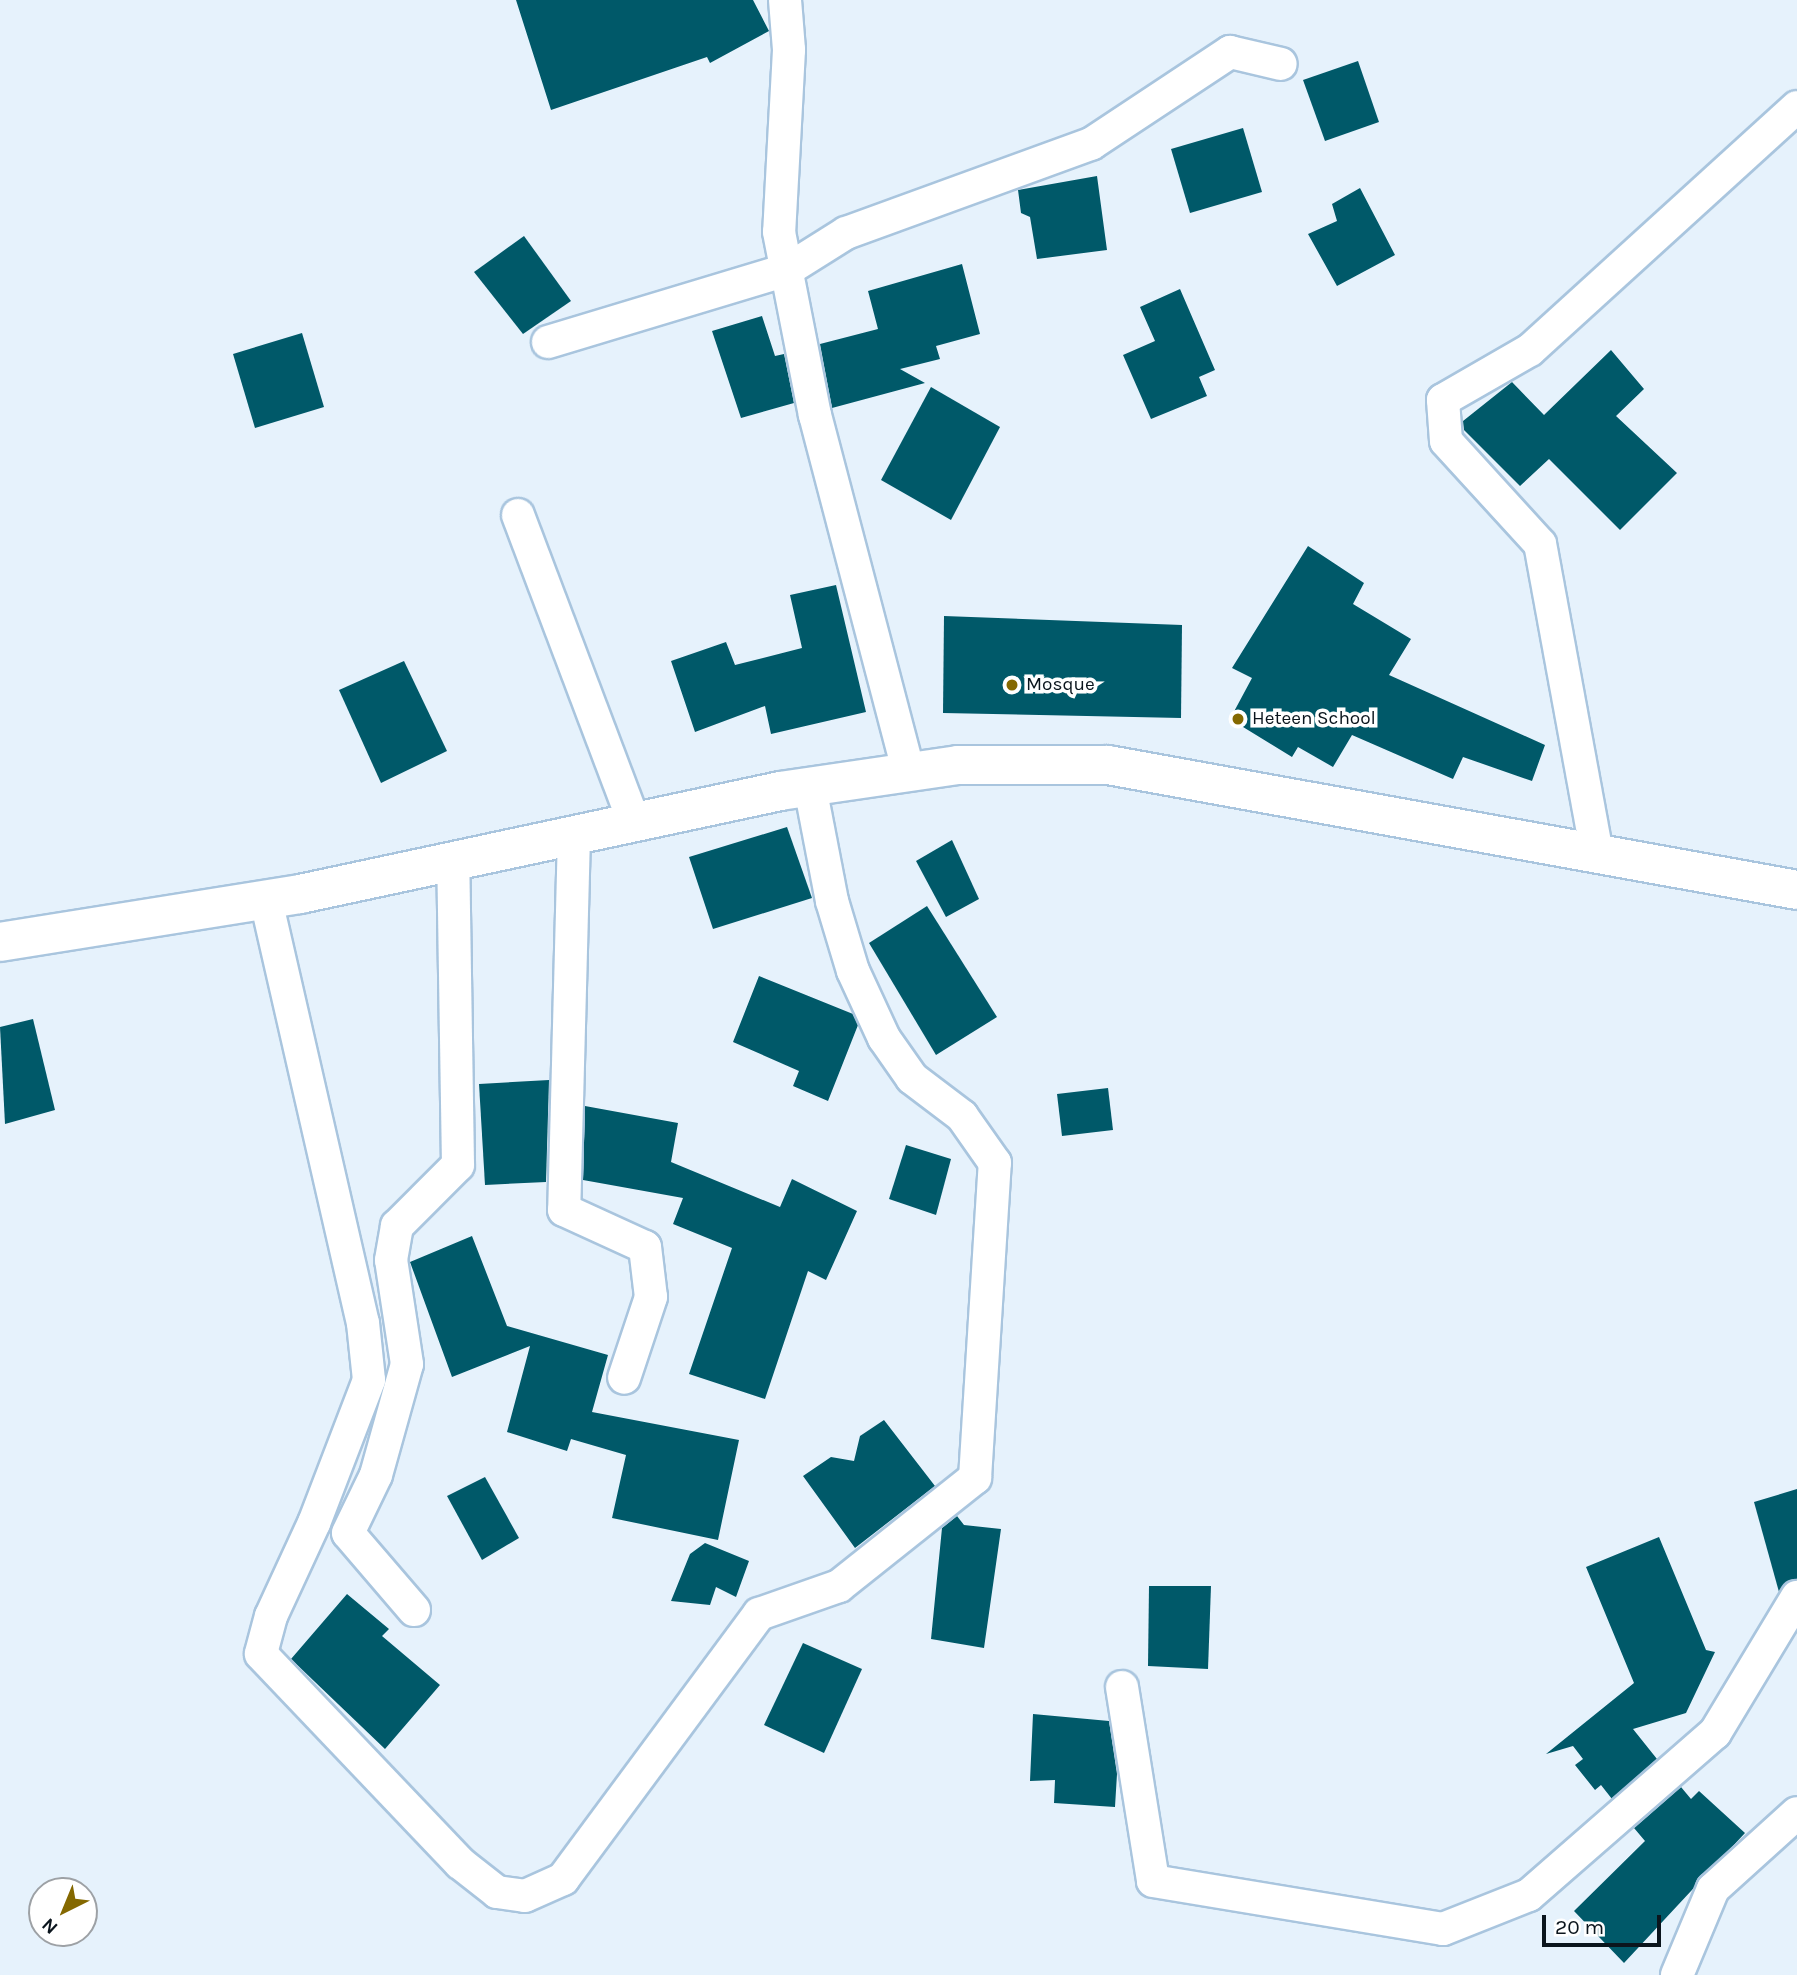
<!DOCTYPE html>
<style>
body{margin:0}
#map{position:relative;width:1797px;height:1975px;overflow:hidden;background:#e6f2fc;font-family:Karla,sans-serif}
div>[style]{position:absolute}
.building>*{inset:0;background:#005969}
.roads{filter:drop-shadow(2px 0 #a9c5de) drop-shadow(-2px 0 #a9c5de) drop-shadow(0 2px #a9c5de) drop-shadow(0 -2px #a9c5de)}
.minor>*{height:32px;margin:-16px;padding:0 16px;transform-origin:16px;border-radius:16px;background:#fff}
.tertiary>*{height:38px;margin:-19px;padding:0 19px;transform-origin:19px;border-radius:19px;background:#fff}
.dots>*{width:19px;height:19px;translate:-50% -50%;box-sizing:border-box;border:4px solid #fff;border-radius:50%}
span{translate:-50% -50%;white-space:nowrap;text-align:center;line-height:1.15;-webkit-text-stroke:7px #fff;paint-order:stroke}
.poi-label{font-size:19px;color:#0b151d}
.left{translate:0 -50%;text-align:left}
.north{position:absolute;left:28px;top:1877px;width:70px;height:70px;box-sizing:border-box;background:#fff;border:2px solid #9da1a5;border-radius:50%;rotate:223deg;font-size:19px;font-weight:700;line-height:28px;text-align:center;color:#0b151d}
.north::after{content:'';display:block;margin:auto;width:24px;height:32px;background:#846800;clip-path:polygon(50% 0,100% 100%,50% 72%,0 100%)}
.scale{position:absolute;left:1542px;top:1915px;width:119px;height:32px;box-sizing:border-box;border:4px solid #0b151d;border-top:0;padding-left:9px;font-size:21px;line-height:24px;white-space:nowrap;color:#0b151d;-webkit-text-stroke:5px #fff;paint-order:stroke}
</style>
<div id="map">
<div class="building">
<div style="clip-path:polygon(516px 0,753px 0,769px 31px,710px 63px,707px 57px,551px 110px)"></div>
<div style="clip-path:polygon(1358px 61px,1379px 122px,1325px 141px,1303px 80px)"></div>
<div style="clip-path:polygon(1243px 128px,1262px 192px,1190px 213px,1171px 149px)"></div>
<div style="clip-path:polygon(1097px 176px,1107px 250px,1037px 259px,1030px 217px,1021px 213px,1018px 190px)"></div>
<div style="clip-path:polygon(1360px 188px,1395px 255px,1337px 286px,1308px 234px,1337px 221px,1332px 204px)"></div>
<div style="clip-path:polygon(524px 236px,571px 301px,523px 334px,474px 272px)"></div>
<div style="clip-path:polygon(962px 264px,980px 334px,936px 346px,940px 359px,900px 369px,925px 383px,832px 408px,820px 344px,878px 329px,868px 291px)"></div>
<div style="clip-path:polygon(1180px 289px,1215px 370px,1199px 377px,1207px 396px,1151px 419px,1123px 355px,1155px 341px,1140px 307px)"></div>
<div style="clip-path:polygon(762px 316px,775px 356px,784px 354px,794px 403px,741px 418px,712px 331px)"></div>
<div style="clip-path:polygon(302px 333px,324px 407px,255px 428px,233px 354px)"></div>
<div style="clip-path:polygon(1611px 350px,1644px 389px,1616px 416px,1677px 473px,1620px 530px,1549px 459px,1520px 486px,1464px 430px,1463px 421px,1512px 382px,1544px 415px)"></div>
<div style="clip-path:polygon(931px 387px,1000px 427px,951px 520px,881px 480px)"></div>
<div style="clip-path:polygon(1308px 546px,1364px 583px,1353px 604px,1411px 639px,1389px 675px,1545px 745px,1532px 781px,1463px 757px,1453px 779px,1352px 735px,1333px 767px,1298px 747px,1292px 757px,1230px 719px,1252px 678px,1232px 668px)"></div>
<div style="clip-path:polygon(836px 585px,866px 712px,771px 734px,765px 706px,695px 732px,671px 661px,726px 642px,735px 665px,802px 648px,790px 595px)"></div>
<div style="clip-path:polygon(944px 616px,1182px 625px,1181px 718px,943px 713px)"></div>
<div style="clip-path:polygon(404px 661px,447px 751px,381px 783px,339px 690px)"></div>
<div style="clip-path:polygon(787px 827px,812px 898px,713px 929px,689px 857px)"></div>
<div style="clip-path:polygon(952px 840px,979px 899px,946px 917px,916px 861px)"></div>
<div style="clip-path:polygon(927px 906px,997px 1017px,936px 1055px,869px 943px)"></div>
<div style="clip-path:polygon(759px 976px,853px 1014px,858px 1025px,828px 1101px,793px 1086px,799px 1071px,733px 1042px)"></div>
<div style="clip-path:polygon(33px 1019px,55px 1110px,5px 1124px,0 1027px)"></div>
<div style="clip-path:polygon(549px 1080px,546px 1182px,485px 1185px,479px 1084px)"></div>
<div style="clip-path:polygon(1108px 1088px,1113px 1130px,1062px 1136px,1057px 1094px)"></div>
<div style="clip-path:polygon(585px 1106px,678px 1123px,671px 1162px,780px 1207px,792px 1179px,857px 1211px,826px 1280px,808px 1271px,765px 1399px,689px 1374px,732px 1248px,673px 1224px,683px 1198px,583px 1180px)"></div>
<div style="clip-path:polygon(906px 1145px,951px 1159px,936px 1215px,889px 1199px)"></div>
<div style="clip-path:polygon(472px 1236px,507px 1326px,608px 1355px,592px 1412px,739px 1440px,718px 1540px,612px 1518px,626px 1455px,571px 1439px,567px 1451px,507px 1432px,530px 1346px,452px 1377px,410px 1262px)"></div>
<div style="clip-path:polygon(884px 1420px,935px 1486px,855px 1548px,803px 1476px,831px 1457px,854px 1461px,860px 1436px)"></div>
<div style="clip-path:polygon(485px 1477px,519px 1538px,482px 1560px,447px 1496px)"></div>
<div style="clip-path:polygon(1797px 1489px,1797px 1579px,1779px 1592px,1754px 1502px)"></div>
<div style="clip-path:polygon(957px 1516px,964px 1525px,1001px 1529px,984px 1648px,931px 1639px,942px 1528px)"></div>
<div style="clip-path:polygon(1659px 1537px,1706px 1650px,1715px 1652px,1686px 1713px,1633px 1729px,1657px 1759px,1612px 1799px,1601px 1785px,1595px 1790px,1575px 1765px,1583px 1759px,1573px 1746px,1546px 1754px,1634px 1683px,1586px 1567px)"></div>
<div style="clip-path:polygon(705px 1543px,749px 1561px,736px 1597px,716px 1587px,710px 1605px,671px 1601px,690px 1554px)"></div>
<div style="clip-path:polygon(1149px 1586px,1211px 1586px,1208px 1669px,1148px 1666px)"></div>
<div style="clip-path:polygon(347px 1594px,389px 1629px,382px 1636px,440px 1685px,385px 1749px,291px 1659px)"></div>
<div style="clip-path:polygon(803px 1643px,862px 1669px,824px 1753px,764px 1725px)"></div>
<div style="clip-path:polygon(1033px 1714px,1109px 1721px,1117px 1774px,1115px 1807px,1054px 1803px,1055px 1780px,1030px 1781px)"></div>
<div style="clip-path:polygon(1681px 1787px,1691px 1799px,1699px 1791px,1745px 1833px,1624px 1963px,1574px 1911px,1645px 1841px,1634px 1828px)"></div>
</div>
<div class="roads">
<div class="minor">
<div style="left:785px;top:0;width:50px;rotate:85.4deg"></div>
<div style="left:789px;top:50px;width:182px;rotate:93.1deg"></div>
<div style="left:779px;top:232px;width:187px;rotate:78.9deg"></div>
<div style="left:815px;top:415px;width:370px;rotate:75.3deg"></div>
<div style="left:548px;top:342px;width:250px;rotate:-16.8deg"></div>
<div style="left:787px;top:270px;width:70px;rotate:-32.1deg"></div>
<div style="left:846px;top:233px;width:261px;rotate:-20deg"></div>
<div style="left:1091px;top:144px;width:167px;rotate:-33.5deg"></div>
<div style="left:1230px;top:52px;width:52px;rotate:13.2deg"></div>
<div style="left:518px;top:515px;width:328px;rotate:69.3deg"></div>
<div style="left:574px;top:835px;width:375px;rotate:91.5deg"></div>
<div style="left:564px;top:1210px;width:89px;rotate:24.6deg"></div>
<div style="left:645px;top:1247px;width:50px;rotate:83.2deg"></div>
<div style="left:651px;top:1297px;width:85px;rotate:108.4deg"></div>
<div style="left:1597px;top:854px;width:315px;rotate:-100.4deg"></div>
<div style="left:1540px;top:544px;width:139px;rotate:-132.4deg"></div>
<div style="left:1446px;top:441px;width:41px;rotate:-94.2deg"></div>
<div style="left:1443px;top:400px;width:100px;rotate:-29.9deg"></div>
<div style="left:1530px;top:350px;width:361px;rotate:-42.3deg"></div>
<div style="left:266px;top:900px;width:434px;rotate:77.1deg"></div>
<div style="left:363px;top:1323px;width:57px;rotate:84deg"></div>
<div style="left:369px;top:1380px;width:153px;rotate:111deg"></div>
<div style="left:314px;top:1523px;width:102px;rotate:114.8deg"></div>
<div style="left:271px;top:1616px;width:39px;rotate:105deg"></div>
<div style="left:261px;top:1654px;width:289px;rotate:46.4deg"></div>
<div style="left:460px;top:1863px;width:47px;rotate:38.1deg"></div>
<div style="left:497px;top:1892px;width:28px;rotate:8deg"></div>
<div style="left:525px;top:1896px;width:42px;rotate:-24.1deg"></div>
<div style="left:563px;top:1879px;width:330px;rotate:-53.5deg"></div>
<div style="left:759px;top:1614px;width:85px;rotate:-19.3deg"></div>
<div style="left:839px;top:1586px;width:174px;rotate:-38.5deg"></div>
<div style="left:975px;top:1478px;width:316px;rotate:-86.4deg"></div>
<div style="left:995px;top:1163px;width:57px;rotate:-125.1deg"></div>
<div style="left:962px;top:1116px;width:63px;rotate:-142.8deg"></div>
<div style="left:912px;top:1078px;width:49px;rotate:-125deg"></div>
<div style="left:884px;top:1038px;width:74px;rotate:-114.8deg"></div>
<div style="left:853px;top:971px;width:73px;rotate:-106.7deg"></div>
<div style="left:832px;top:901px;width:116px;rotate:-100.9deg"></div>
<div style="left:414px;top:1610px;width:101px;rotate:-130.6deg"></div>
<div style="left:348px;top:1533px;width:64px;rotate:-64.2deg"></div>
<div style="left:376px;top:1475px;width:115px;rotate:-74.4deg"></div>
<div style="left:407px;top:1364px;width:105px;rotate:-98.7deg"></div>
<div style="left:391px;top:1260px;width:35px;rotate:-80deg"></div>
<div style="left:397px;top:1226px;width:86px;rotate:-45deg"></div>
<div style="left:458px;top:1165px;width:304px;rotate:-90.9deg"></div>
<div style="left:1122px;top:1687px;width:196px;rotate:80.9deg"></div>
<div style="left:1153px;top:1881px;width:294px;rotate:9.4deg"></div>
<div style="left:1443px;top:1929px;width:92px;rotate:-21.6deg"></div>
<div style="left:1529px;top:1895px;width:247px;rotate:-41.1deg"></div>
<div style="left:1715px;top:1733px;width:159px;rotate:-58.9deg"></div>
<div style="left:1677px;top:1975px;width:93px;rotate:-67.3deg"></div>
<div style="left:1713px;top:1889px;width:113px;rotate:-42.1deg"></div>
</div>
<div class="tertiary">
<div style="left:0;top:942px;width:304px;rotate:-9.1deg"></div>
<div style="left:300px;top:894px;width:491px;rotate:-12.1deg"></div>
<div style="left:780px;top:791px;width:180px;rotate:-8.3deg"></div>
<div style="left:958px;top:765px;width:150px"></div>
<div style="left:1108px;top:765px;width:700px;rotate:10.28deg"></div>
</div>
</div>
<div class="dots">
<div style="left:1012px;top:685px;background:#846800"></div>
<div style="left:1238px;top:719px;background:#846800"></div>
</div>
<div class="poi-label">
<span class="left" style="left:1026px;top:685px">Mosque</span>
<span class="left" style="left:1252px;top:719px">Heteen School</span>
</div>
<div class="north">N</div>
<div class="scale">20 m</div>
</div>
